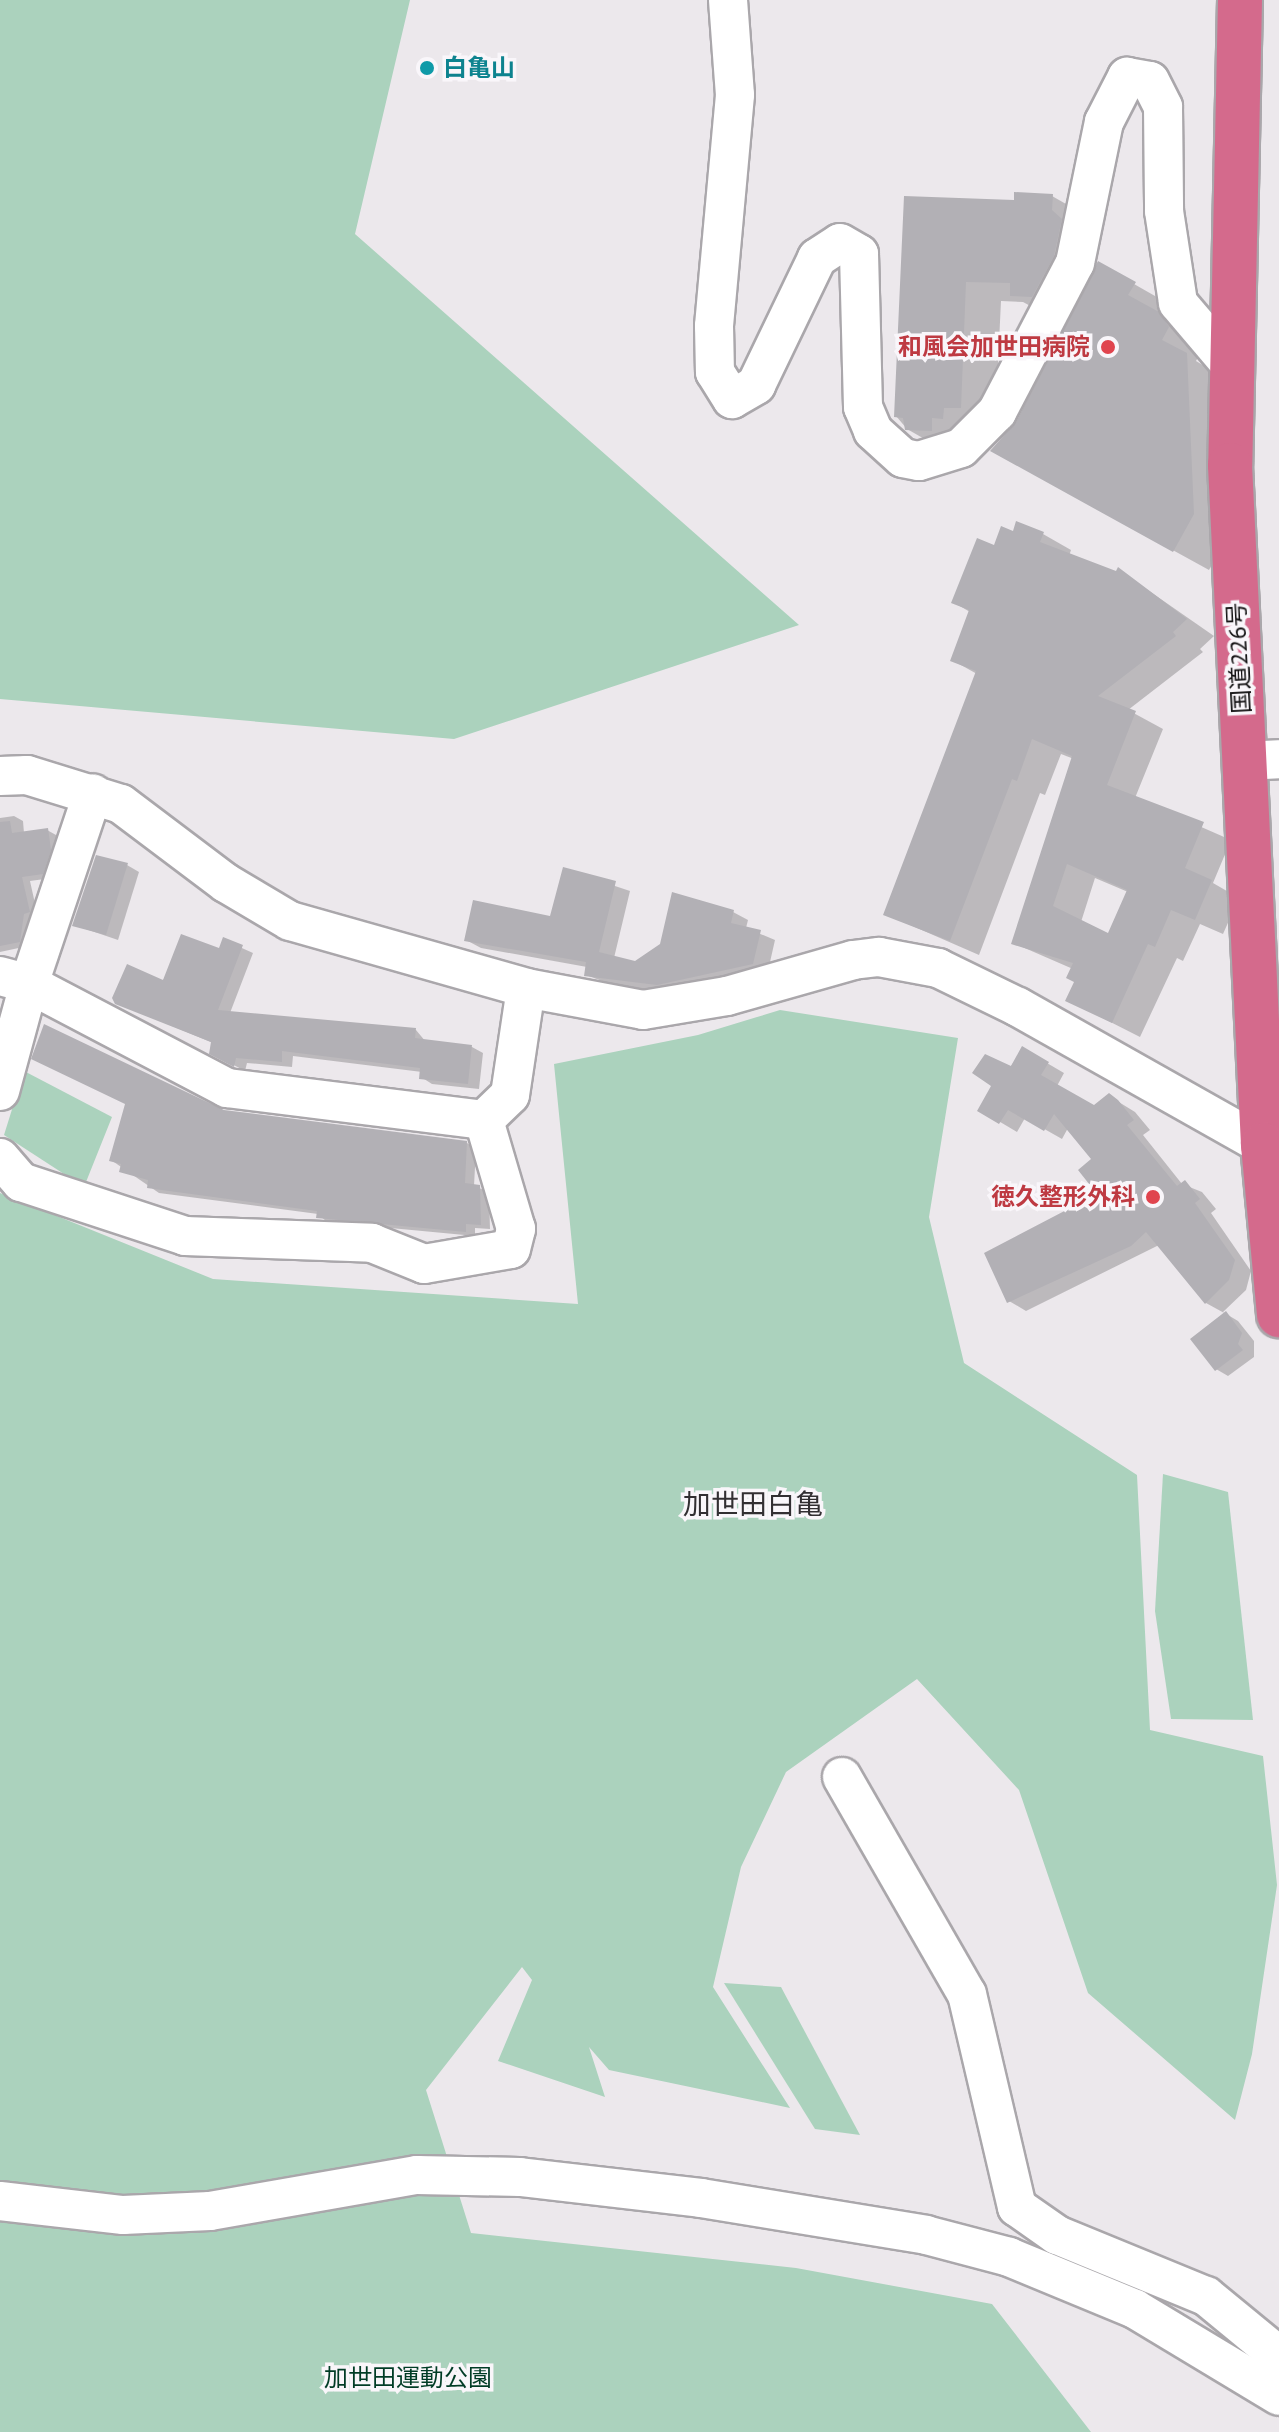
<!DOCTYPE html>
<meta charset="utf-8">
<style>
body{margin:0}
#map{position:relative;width:1279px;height:2432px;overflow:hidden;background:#ece8ec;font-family:"PT Sans","Noto Sans JP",sans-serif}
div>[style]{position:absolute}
.green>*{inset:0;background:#abd2bd}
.shadow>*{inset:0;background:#0003}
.building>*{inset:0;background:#b2b0b5}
.roads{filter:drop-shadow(2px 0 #aaa7ab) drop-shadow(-2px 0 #aaa7ab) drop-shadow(0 2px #aaa7ab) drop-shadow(0 -2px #aaa7ab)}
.minor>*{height:38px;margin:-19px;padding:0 19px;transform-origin:19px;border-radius:19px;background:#fff}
.highway>*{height:44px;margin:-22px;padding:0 22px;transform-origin:22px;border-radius:22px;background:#d46a8c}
.dots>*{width:22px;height:22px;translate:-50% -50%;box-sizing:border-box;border:4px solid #f9f6fa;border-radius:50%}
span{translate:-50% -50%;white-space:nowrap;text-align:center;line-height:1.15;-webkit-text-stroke:7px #f9f6fa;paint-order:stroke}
.culture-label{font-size:24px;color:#0d838f;font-weight:700}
.left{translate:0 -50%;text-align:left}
.health-label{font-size:24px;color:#be3a42;font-weight:700}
.right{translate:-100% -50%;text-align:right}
.street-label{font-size:24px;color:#100f10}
.park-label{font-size:24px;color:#013c26}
.quarter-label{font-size:28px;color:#322f32}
</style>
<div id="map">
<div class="green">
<div style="clip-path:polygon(0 0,410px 0,355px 234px,799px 625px,454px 739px,0 699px)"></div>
<div style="clip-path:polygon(780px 1010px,958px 1038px,929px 1217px,964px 1363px,1137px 1475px,1150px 1730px,1263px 1756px,1277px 1885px,1252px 2054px,1235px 2120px,1088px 1993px,1019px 1790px,917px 1679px,786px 1772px,741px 1867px,713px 1987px,790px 2108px,609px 2070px,589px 2047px,605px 2097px,498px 2061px,532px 1980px,522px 1967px,426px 2090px,471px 2233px,796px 2268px,992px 2304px,1091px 2432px,0 2432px,0 1193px,213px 1279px,578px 1304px,554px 1064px,698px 1035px)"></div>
<div style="clip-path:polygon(24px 1071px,112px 1117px,84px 1187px,4px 1135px)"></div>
<div style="clip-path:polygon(1163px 1474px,1228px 1492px,1253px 1720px,1171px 1719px,1155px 1611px)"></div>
<div style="clip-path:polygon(724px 1983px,781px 1987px,860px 2135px,815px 2129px)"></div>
</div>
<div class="shadow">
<div style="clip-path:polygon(1052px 196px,1087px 216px,1096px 240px,1087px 285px,1099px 264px,1169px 304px,1162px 316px,1194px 334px,1203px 348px,1196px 361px,1221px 376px,1228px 535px,1209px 570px,1027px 470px,1083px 287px,1047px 315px,1023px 302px,1001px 301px,995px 427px,942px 449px,907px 429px,896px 416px,906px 198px,1016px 203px)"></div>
<div style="clip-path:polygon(evenodd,1014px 533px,1043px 534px,1071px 550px,1069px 556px,1116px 574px,1119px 570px,1214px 636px,1200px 649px,1203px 652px,1128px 710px,1163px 729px,1135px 798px,1231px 840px,1213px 883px,1239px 898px,1223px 934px,1200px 924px,1183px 961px,1177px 958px,1140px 1037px,1067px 1000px,1076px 982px,1073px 969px,1013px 943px,1074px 759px,1061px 754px,1045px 795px,1040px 793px,979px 955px,885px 914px,977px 674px,952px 660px,970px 612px,953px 602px,995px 548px,1014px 533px,1095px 878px,1128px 892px,1109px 935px,1081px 922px,1095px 878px)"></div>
<div style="clip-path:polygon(14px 816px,23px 821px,24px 833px,47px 830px,56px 835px,59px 855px,52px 878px,30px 881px,38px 917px,28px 946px,0 952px,0 818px)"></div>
<div style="clip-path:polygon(127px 865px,139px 872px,118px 940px,74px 925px)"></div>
<div style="clip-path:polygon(564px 869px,630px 891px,614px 958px,636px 963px,733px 912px,748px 920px,746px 928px,775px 940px,768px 971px,673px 993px,621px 988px,586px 975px,587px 967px,481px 948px,466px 940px,551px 919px)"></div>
<div style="clip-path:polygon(224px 940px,253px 953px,230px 1013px,416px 1030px,426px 1042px,472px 1047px,483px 1053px,479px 1089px,432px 1084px,421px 1077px,422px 1072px,293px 1056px,292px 1067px,247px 1063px,245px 1071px,211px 1053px,213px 1043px,117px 1003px,220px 951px)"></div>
<div style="clip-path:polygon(1023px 1049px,1064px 1073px,1057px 1086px,1094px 1108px,1109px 1096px,1135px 1112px,1150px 1130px,1143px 1135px,1182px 1184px,1202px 1192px,1216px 1209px,1211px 1213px,1251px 1271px,1246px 1290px,1223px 1312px,1238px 1321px,1254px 1341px,1254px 1357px,1228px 1376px,1216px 1369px,1226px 1314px,1206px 1303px,1159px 1245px,1026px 1311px,1009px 1301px,1100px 1195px,1093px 1160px,1068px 1128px,1062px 1139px,1025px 1118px,1017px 1132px,980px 1110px)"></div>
<div style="clip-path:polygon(223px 1112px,467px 1143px,476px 1149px,474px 1186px,489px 1192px,490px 1229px,475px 1228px,475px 1236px,327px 1222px,318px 1214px,159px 1193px,111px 1160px)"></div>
</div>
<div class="building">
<div style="clip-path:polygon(1014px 192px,1053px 194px,1052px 210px,1062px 219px,1054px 256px,1032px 297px,1010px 296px,1010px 283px,966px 282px,961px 408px,944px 408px,943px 419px,932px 418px,932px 431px,905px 430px,903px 418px,894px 417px,904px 196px,1014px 200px)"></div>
<div style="clip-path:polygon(1098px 261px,1136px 282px,1128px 295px,1159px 312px,1169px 327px,1162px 340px,1187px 353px,1194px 514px,1173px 552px,990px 451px,1016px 422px)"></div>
<div style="clip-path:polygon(evenodd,1016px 521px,1044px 532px,1040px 542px,1116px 571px,1118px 567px,1187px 619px,1173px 632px,1176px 636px,1098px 696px,1136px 711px,1107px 785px,1204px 822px,1185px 868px,1212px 880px,1195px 920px,1171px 910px,1155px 947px,1148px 944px,1112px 1023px,1065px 1001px,1074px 982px,1066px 978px,1073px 963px,1011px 944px,1072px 756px,1032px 739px,1017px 781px,1012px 779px,950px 941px,883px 915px,976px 671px,950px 661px,969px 610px,951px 603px,977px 538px,994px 545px,1001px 526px,1013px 531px,1016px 521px,1067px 864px,1127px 890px,1108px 933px,1053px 906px,1067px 864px)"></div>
<div style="clip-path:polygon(10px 821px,12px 833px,48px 828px,51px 850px,43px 874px,22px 877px,30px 912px,24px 914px,20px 942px,0 946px,0 822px)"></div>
<div style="clip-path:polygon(96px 855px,128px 863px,106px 935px,72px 926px)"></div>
<div style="clip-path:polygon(563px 867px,616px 881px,599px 952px,635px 961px,660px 944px,672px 892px,734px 910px,731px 923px,761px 930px,753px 964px,657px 985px,584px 976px,586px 962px,464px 941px,473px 900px,550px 916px)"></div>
<div style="clip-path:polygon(181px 934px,219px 948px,223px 937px,243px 945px,218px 1010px,416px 1028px,415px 1038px,472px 1045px,468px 1084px,419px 1079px,420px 1068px,282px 1051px,282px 1062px,236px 1058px,234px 1067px,209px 1054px,211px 1042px,115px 1004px,112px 998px,127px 964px,163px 980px)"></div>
<div style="clip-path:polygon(44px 1024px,224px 1110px,467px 1141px,465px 1183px,480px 1185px,481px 1225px,466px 1224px,466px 1232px,328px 1219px,316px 1218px,317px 1211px,147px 1188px,148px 1180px,119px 1172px,121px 1164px,109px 1161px,125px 1104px,31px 1059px)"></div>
<div style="clip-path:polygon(1022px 1046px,1049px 1062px,1041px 1075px,1094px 1105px,1109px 1093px,1118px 1100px,1134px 1120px,1127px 1125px,1177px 1186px,1185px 1180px,1200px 1199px,1195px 1203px,1235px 1260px,1229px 1280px,1205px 1304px,1146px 1232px,1131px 1246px,1007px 1303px,984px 1253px,1097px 1194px,1078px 1170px,1091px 1159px,1054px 1114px,1044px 1131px,1008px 1110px,999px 1124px,977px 1111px,991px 1086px,972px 1073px,985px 1054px,1011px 1066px)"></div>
<div style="clip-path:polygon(1226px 1311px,1242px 1333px,1238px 1344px,1243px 1350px,1215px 1371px,1190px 1339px)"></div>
</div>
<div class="roads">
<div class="minor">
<div style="left:728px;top:0;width:95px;rotate:85.8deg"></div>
<div style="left:735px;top:95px;width:232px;rotate:95.2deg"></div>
<div style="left:714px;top:326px;width:46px;rotate:88.8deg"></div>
<div style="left:715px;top:372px;width:32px;rotate:58deg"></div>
<div style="left:732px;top:399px;width:28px;rotate:-30deg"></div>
<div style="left:756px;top:385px;width:141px;rotate:-64.3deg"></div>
<div style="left:817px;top:258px;width:27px;rotate:-33deg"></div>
<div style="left:840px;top:243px;width:22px;rotate:30deg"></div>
<div style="left:859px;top:254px;width:153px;rotate:88.5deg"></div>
<div style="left:863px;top:407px;width:26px;rotate:67deg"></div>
<div style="left:873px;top:431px;width:40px;rotate:42deg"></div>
<div style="left:903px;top:458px;width:16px;rotate:11deg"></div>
<div style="left:919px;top:461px;width:44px;rotate:-17.2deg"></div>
<div style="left:961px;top:448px;width:51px;rotate:-45deg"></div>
<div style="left:997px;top:412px;width:168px;rotate:-62.4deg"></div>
<div style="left:1075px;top:263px;width:144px;rotate:-78.4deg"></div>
<div style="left:1104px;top:122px;width:51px;rotate:-62.9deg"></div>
<div style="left:1127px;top:77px;width:23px;rotate:10deg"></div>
<div style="left:1150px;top:81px;width:29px;rotate:63deg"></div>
<div style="left:1163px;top:107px;width:104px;rotate:89.4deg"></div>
<div style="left:1164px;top:211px;width:93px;rotate:81.3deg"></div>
<div style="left:1178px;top:303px;width:79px;rotate:49.6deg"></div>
<div style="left:1244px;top:761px;width:35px;rotate:-3deg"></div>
<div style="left:0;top:776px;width:27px;rotate:-2deg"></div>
<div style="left:27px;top:775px;width:98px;rotate:17.1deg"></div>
<div style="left:121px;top:804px;width:131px;rotate:37deg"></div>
<div style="left:226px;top:883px;width:74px;rotate:30.7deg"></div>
<div style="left:290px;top:921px;width:245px;rotate:15.8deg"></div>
<div style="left:526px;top:988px;width:119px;rotate:10.6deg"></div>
<div style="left:643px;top:1010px;width:85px;rotate:-9.5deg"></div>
<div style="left:727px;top:996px;width:131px;rotate:-15.9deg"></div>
<div style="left:853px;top:960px;width:26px;rotate:-7deg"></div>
<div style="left:879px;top:957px;width:60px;rotate:10.6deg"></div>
<div style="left:938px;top:968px;width:89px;rotate:26deg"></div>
<div style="left:1018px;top:1007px;width:300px;rotate:29.4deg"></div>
<div style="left:0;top:976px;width:30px;rotate:15deg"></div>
<div style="left:29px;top:984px;width:224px;rotate:27.7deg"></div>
<div style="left:227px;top:1088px;width:259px;rotate:7.1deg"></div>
<div style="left:0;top:1091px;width:111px;rotate:-74.8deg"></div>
<div style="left:29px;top:984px;width:201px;rotate:-71.5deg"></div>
<div style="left:0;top:1158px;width:32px;rotate:49deg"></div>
<div style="left:21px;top:1182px;width:173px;rotate:18.2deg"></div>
<div style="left:185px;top:1236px;width:187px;rotate:2.1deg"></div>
<div style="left:372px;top:1243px;width:56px;rotate:22deg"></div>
<div style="left:424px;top:1264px;width:88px;rotate:-9.8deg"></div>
<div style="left:511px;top:1249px;width:21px;rotate:-76deg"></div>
<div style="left:516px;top:1229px;width:114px;rotate:-106.4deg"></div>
<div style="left:484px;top:1120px;width:36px;rotate:-44deg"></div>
<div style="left:510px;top:1095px;width:108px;rotate:-81.5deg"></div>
<div style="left:842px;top:1777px;width:250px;rotate:60.1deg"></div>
<div style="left:967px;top:1994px;width:219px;rotate:76.8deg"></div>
<div style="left:1017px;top:2207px;width:49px;rotate:35deg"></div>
<div style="left:1057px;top:2235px;width:161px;rotate:22.3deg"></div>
<div style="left:1206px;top:2296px;width:94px;rotate:39.4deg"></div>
<div style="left:0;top:2201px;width:124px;rotate:6.5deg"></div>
<div style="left:123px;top:2215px;width:87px;rotate:-2.6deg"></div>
<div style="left:210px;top:2211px;width:210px;rotate:-9.9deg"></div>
<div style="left:417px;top:2175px;width:103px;rotate:1.1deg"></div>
<div style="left:520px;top:2177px;width:182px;rotate:6.6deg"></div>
<div style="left:701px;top:2198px;width:228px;rotate:9.3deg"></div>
<div style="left:926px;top:2235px;width:86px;rotate:14.8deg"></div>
<div style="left:1009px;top:2257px;width:136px;rotate:22.4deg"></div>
<div style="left:1135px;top:2309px;width:168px;rotate:31.1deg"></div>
</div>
<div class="highway">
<div style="left:1240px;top:0;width:465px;rotate:91.2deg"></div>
<div style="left:1230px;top:465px;width:681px;rotate:87.22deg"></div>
<div style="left:1263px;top:1145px;width:171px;rotate:84.6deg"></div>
</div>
</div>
<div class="dots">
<div style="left:427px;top:68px;background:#0f9aa8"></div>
<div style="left:1108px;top:347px;background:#e0444e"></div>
<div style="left:1153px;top:1197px;background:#e0444e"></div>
</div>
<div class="culture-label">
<span class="left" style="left:443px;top:68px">白亀山</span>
</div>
<div class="health-label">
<span class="right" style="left:1090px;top:347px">和風会加世田病院</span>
<span class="right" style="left:1135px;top:1197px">徳久整形外科</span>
</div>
<div class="street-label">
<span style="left:1239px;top:658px;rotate:-93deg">国道226号</span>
</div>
<div class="park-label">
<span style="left:408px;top:2378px">加世田運動公園</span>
</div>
<div class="quarter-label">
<span style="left:753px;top:1504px">加世田白亀</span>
</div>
</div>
